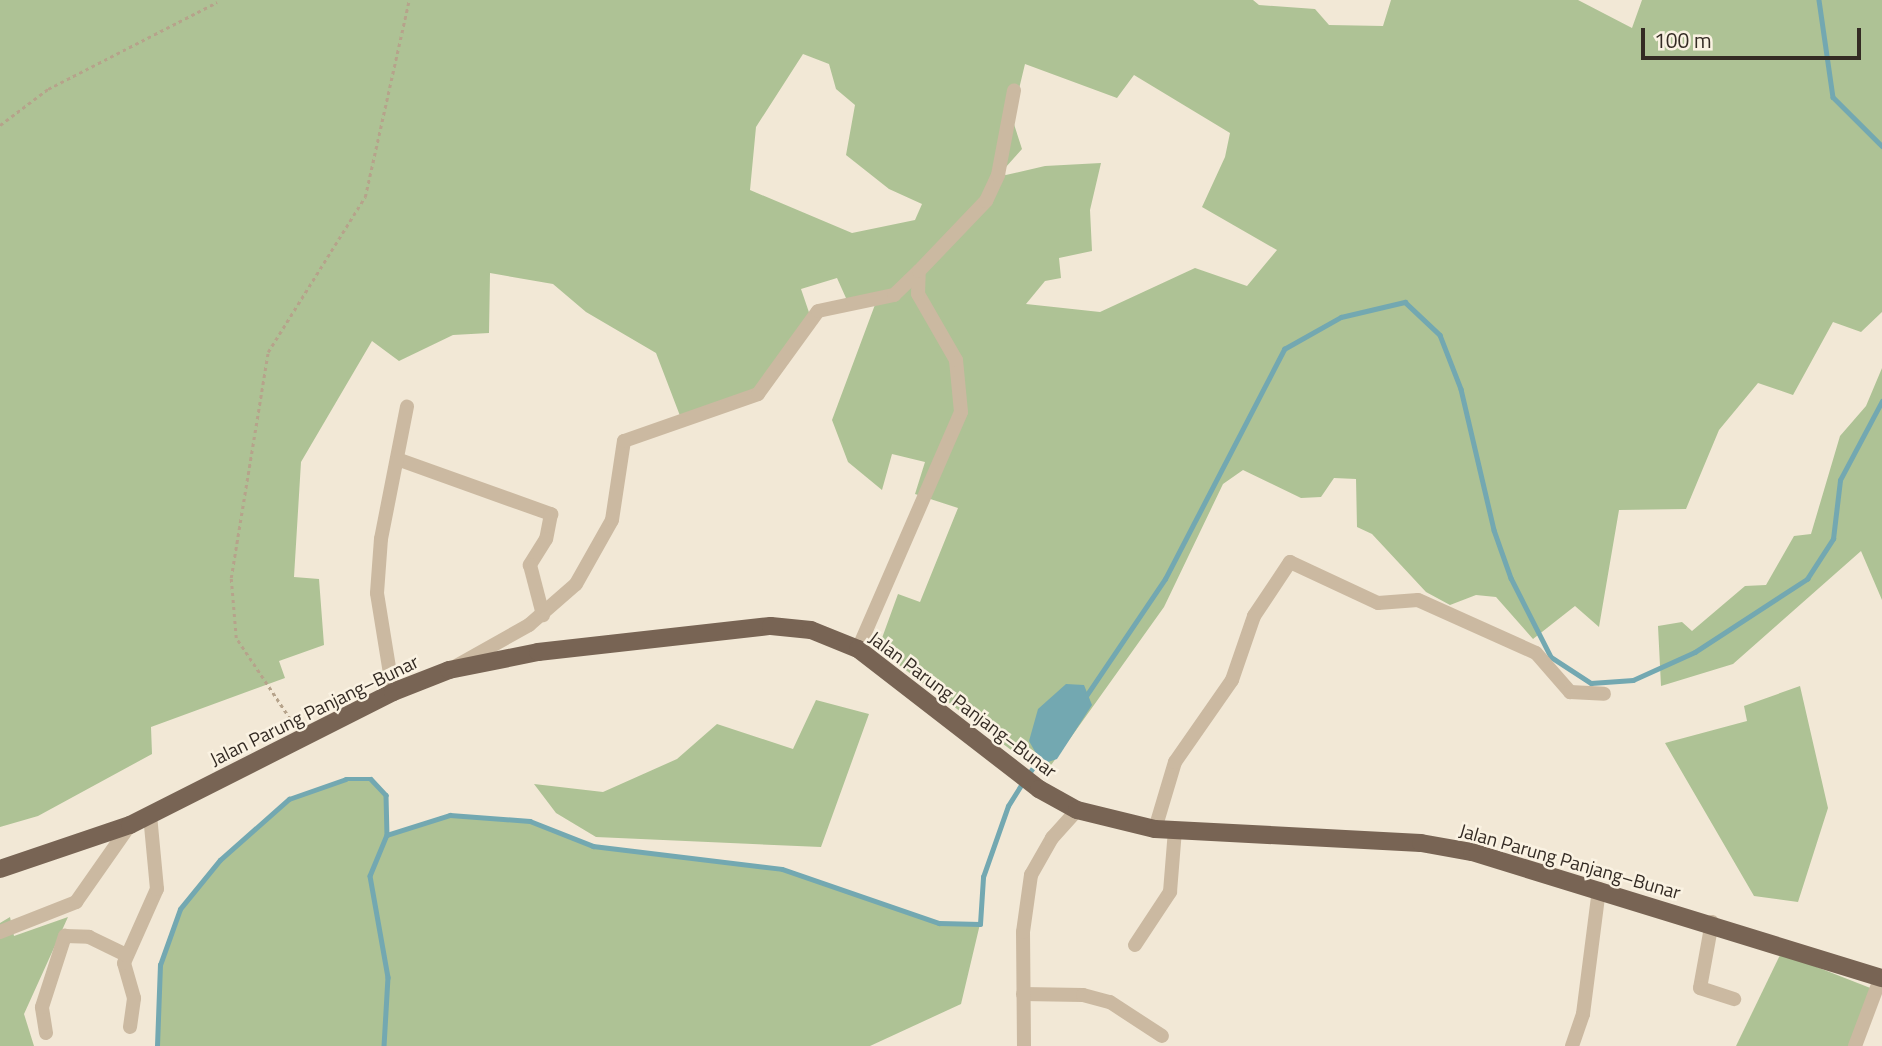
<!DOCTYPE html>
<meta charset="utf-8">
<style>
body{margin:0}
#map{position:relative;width:1882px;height:1046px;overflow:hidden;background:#f2e8d6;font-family:"Titillium Web",sans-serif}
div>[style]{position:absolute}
.green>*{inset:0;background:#aec295}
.water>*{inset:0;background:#73a8b1}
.stream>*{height:4.5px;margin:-2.25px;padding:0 2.25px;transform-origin:2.25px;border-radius:2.25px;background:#73a8b1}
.path>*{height:2.5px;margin-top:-1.25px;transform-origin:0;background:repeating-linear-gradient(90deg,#b6a38b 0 3.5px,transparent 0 7px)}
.minor>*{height:14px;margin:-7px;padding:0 7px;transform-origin:7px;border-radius:7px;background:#cbb9a1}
.primary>*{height:18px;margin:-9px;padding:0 9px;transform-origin:9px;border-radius:9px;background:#786454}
span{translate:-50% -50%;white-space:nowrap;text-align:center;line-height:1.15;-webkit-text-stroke:5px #faf2e2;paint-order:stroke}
.street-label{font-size:19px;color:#342b24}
.scale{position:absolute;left:1641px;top:28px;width:220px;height:32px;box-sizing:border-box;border:4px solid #342b24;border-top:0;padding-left:9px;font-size:21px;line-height:24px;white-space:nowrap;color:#342b24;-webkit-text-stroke:5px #faf2e2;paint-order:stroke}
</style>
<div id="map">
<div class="green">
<div style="clip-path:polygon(evenodd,0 0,1253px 0,1259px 5px,1315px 9px,1329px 25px,1383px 26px,1391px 0,1578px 0,1632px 28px,1642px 0,1882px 0,1882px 312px,1861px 332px,1833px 322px,1793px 395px,1758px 383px,1719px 430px,1686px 509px,1619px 510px,1599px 627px,1575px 606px,1533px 639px,1496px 597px,1476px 595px,1450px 605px,1426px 592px,1372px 534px,1357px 527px,1356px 479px,1334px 478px,1321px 497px,1301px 498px,1243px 470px,1223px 484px,1164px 607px,1044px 775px,878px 649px,898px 594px,920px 602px,958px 508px,915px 494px,925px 462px,892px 454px,882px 490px,848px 462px,832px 420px,876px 302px,850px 307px,837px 278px,801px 289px,814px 327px,768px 391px,682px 421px,656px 353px,586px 312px,553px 284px,490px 273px,489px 333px,453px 335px,399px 361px,372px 341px,301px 462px,294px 577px,319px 579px,324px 645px,279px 661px,285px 678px,151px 727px,152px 754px,38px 816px,0 827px,0 0,803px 54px,829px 64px,836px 89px,855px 105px,846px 155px,889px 189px,922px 204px,915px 220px,852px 233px,750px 190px,756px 127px,803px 54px,0 0,1025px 64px,1117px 98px,1134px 75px,1230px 133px,1225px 157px,1202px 207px,1277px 250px,1247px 286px,1195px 268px,1100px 312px,1026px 304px,1045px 281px,1061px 278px,1059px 258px,1092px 251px,1090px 210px,1101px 163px,1045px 166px,997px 177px,1022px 149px,1012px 118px,1025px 64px)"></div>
<div style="clip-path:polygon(1882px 368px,1882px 600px,1861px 551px,1733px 664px,1661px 686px,1658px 626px,1682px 622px,1692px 631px,1745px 586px,1766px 585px,1794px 536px,1811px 534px,1840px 436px,1866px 406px)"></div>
<div style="clip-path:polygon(1800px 686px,1828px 808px,1798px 902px,1754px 896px,1665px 743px,1747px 721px,1744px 706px)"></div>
<div style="clip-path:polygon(816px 700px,869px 714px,821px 847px,596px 837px,556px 813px,534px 784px,603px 792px,677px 759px,717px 724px,793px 749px)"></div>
<div style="clip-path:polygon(346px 779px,371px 779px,386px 795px,388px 834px,450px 815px,530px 821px,593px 846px,782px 869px,939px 923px,980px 924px,961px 1004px,870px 1046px,157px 1046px,160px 965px,180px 909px,220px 860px,289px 799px)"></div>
<div style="clip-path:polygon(10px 917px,14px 936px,68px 917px,24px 1014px,34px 1046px,0 1046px,0 923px)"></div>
<div style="clip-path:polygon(1781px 953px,1878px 991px,1850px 1046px,1736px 1046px)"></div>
</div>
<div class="water">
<div style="clip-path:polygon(1066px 684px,1084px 685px,1092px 705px,1057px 759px,1042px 764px,1029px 741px,1038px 709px)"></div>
</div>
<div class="stream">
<div style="left:1819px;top:0;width:98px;rotate:81.8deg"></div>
<div style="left:1833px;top:97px;width:69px;rotate:45deg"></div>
<div style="left:1086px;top:696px;width:141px;rotate:-56deg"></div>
<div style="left:1165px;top:579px;width:259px;rotate:-62.6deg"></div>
<div style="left:1284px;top:349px;width:65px;rotate:-29.3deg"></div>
<div style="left:1341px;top:317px;width:66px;rotate:-13.2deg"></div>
<div style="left:1405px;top:302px;width:48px;rotate:43.3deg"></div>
<div style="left:1440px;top:335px;width:58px;rotate:68.7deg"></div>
<div style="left:1461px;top:389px;width:145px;rotate:76.8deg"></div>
<div style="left:1494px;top:530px;width:51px;rotate:70.5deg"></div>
<div style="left:1511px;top:578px;width:89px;rotate:63.1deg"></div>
<div style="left:1551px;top:657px;width:48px;rotate:33deg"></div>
<div style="left:1591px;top:683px;width:42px;rotate:-4.1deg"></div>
<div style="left:1633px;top:680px;width:68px;rotate:-24.3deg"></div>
<div style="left:1695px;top:652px;width:134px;rotate:-33.1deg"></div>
<div style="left:1807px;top:579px;width:48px;rotate:-57deg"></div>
<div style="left:1833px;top:539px;width:59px;rotate:-83.2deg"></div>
<div style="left:1840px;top:480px;width:89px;rotate:-62deg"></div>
<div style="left:1028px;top:775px;width:23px;rotate:-56deg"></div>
<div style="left:387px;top:835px;width:66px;rotate:-17.6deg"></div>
<div style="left:450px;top:815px;width:80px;rotate:4.3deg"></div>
<div style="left:530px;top:821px;width:68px;rotate:21.6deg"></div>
<div style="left:593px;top:846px;width:190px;rotate:6.9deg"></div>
<div style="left:782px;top:869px;width:166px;rotate:19deg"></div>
<div style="left:939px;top:923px;width:41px;rotate:1.4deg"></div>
<div style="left:980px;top:924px;width:47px;rotate:-86.3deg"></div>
<div style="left:983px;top:877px;width:75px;rotate:-70.6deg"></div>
<div style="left:1008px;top:806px;width:28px;rotate:-58deg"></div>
<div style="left:157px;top:1046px;width:81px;rotate:-87.9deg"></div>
<div style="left:160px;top:965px;width:59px;rotate:-70.3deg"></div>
<div style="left:180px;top:909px;width:63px;rotate:-50.8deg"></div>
<div style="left:220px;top:860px;width:92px;rotate:-41.5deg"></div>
<div style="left:289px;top:799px;width:60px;rotate:-19.3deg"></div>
<div style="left:346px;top:779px;width:25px"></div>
<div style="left:371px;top:779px;width:22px;rotate:47deg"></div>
<div style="left:386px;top:795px;width:40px;rotate:88.6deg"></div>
<div style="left:387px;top:835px;width:44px;rotate:112.5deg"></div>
<div style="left:370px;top:876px;width:103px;rotate:79.9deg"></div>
<div style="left:388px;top:977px;width:69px;rotate:93.3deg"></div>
</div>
<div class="path">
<div style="left:0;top:125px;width:60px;rotate:-36.9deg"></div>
<div style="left:48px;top:89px;width:190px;rotate:-27.2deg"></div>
<div style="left:294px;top:725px;width:105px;rotate:-123.7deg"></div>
<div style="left:236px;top:638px;width:60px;rotate:-94.8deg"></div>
<div style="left:231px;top:578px;width:229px;rotate:-80.7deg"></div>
<div style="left:268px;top:352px;width:183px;rotate:-58deg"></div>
<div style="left:365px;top:197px;width:202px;rotate:-77.4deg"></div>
</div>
<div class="minor">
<div style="left:397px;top:459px;width:164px;rotate:19.7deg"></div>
<div style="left:551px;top:514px;width:25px;rotate:101deg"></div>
<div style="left:546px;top:539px;width:31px;rotate:122deg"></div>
<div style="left:530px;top:565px;width:52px;rotate:75.4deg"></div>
<div style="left:858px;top:649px;width:258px;rotate:-66.5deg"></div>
<div style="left:961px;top:412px;width:52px;rotate:-95.5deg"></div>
<div style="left:956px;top:360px;width:76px;rotate:-119.9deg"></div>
<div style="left:918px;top:294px;width:23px;rotate:-88deg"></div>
<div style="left:456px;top:666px;width:84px;rotate:-29.3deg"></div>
<div style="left:529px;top:625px;width:62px;rotate:-41.1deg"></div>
<div style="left:576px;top:584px;width:73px;rotate:-60.6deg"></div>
<div style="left:612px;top:520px;width:80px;rotate:-81.4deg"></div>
<div style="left:624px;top:441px;width:142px;rotate:-19.3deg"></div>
<div style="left:758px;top:394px;width:102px;rotate:-54.1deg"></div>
<div style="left:818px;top:311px;width:78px;rotate:-11.9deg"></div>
<div style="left:894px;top:295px;width:35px;rotate:-44deg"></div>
<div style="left:919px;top:271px;width:97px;rotate:-46.3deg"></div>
<div style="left:986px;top:201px;width:29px;rotate:-65deg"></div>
<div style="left:998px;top:175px;width:86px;rotate:-79.3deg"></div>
<div style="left:393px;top:692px;width:100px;rotate:-99.2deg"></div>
<div style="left:377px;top:593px;width:54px;rotate:-85.8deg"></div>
<div style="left:381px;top:539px;width:135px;rotate:-78.9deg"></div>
<div style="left:1155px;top:829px;width:70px;rotate:-73.4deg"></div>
<div style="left:1175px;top:762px;width:100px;rotate:-55.2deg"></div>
<div style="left:1232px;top:680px;width:68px;rotate:-71deg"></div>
<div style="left:1254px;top:616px;width:65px;rotate:-56.3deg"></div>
<div style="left:1290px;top:562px;width:97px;rotate:25deg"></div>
<div style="left:1378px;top:603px;width:40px;rotate:-4.3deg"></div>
<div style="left:1418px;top:600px;width:129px;rotate:24.2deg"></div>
<div style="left:1536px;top:653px;width:52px;rotate:48.9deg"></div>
<div style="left:1570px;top:692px;width:34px;rotate:3deg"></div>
<div style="left:1712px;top:922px;width:67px;rotate:100.3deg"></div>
<div style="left:1700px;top:988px;width:36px;rotate:18deg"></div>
<div style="left:0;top:932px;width:82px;rotate:-21.5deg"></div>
<div style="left:76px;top:902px;width:94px;rotate:-55deg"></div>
<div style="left:1135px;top:945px;width:64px;rotate:-56.6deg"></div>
<div style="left:1170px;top:892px;width:62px;rotate:-85.4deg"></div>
<div style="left:1023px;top:994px;width:60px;rotate:1deg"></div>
<div style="left:1083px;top:995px;width:28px;rotate:15deg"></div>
<div style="left:1110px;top:1002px;width:62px;rotate:33.2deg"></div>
<div style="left:130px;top:1027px;width:29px;rotate:-82deg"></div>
<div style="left:134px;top:998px;width:36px;rotate:-106deg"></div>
<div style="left:124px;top:963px;width:81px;rotate:-66deg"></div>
<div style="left:157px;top:889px;width:74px;rotate:-95.4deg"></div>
<div style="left:46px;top:1033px;width:26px;rotate:-99deg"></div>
<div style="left:42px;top:1007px;width:75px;rotate:-72.1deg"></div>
<div style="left:65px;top:936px;width:24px;rotate:2deg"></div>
<div style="left:89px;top:937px;width:41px;rotate:25.9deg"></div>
<div style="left:1024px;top:1046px;width:114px;rotate:-90.5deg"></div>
<div style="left:1023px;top:932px;width:58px;rotate:-82deg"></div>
<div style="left:1031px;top:875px;width:43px;rotate:-60.4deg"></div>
<div style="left:1052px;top:838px;width:38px;rotate:-48deg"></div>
<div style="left:1572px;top:1046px;width:34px;rotate:-71deg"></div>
<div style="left:1583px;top:1014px;width:126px;rotate:-82.7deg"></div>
<div style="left:1855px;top:1046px;width:74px;rotate:-69.4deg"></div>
</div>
<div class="primary">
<div style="left:0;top:869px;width:137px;rotate:-18.7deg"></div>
<div style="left:130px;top:825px;width:295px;rotate:-26.8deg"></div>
<div style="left:393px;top:692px;width:60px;rotate:-21.4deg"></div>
<div style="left:449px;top:670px;width:91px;rotate:-11.4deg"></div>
<div style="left:538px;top:652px;width:234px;rotate:-6.4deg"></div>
<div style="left:771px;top:626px;width:40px;rotate:5.7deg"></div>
<div style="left:811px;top:630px;width:51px;rotate:22deg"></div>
<div style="left:858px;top:649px;width:229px;rotate:37.7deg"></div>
<div style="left:1039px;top:789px;width:43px;rotate:28.9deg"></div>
<div style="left:1077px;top:810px;width:80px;rotate:13.7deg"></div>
<div style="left:1155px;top:829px;width:266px;rotate:3deg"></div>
<div style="left:1421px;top:843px;width:52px;rotate:10deg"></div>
<div style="left:1472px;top:852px;width:429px;rotate:17.1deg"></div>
</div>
<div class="street-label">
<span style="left:963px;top:704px;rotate:37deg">Jalan Parung Panjang–Bunar</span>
<span style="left:314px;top:710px;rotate:-26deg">Jalan Parung Panjang–Bunar</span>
<span style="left:1570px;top:861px;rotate:16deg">Jalan Parung Panjang–Bunar</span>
</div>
<div class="scale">100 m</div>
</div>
